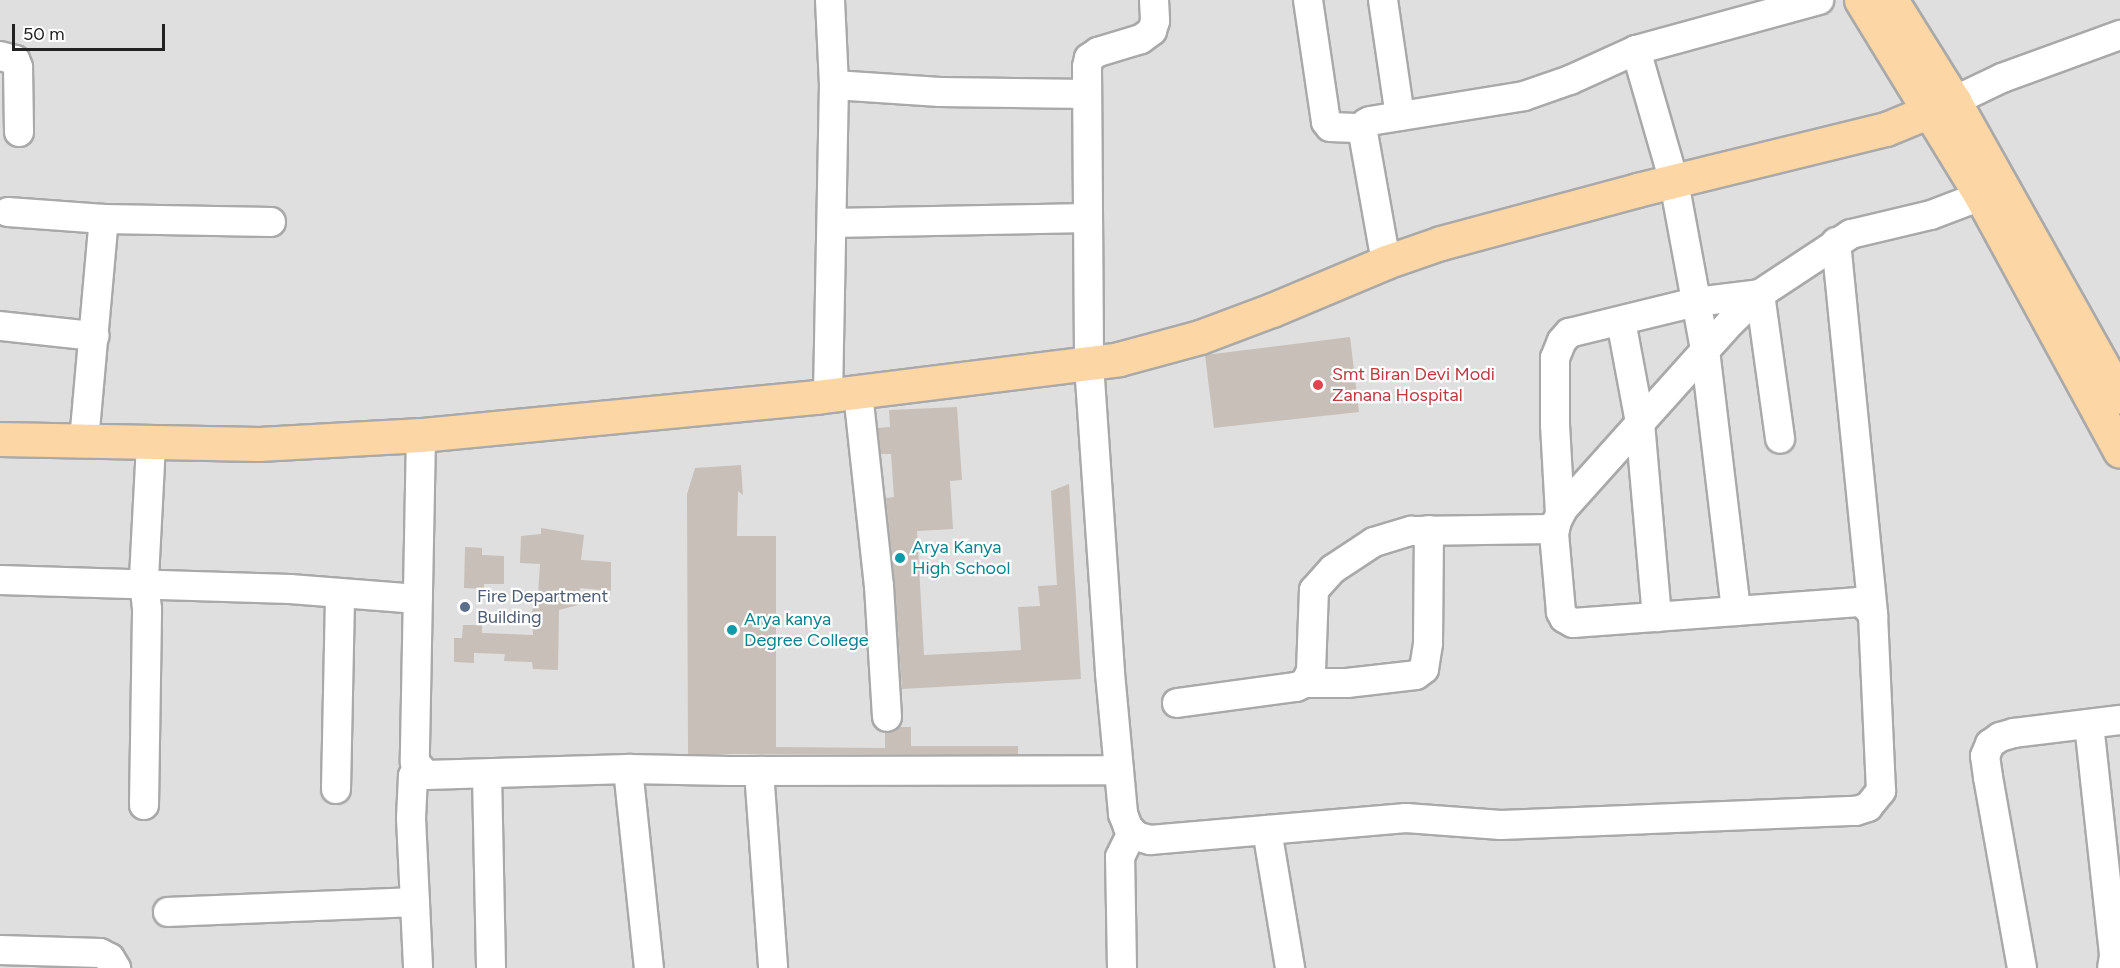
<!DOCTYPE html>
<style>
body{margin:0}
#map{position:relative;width:2120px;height:968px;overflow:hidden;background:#f2efe9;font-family:Figtree,sans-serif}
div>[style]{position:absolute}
.residential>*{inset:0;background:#e0dfdf}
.building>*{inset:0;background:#c7bfb8}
.roads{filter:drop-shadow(2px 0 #a9a9a9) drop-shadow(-2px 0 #a9a9a9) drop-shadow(0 2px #a9a9a9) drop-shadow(0 -2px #a9a9a9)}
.minor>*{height:28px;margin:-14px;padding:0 14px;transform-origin:14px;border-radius:14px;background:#fff}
.major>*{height:33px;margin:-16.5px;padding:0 16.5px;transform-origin:16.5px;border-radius:16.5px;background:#fcd6a4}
.dots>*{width:16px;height:16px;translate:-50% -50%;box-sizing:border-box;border:3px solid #fff;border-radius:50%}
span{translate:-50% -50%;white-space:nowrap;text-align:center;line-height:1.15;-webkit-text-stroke:4.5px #fff;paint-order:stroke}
.health-label{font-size:18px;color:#be3a42}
.left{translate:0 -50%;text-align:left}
.culture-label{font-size:18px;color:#0d838f}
.service-label{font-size:18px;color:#4e5e75}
.scale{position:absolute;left:12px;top:24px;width:153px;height:27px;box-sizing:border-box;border:3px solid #222;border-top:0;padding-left:8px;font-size:18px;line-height:21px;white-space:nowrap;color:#222;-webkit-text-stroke:4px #fff;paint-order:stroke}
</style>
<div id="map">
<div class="residential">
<div style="clip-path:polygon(0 0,2120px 0,2120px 968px,0 968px)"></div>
</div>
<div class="building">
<div style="clip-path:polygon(1350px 337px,1359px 412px,1214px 428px,1205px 355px)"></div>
<div style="clip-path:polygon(957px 407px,962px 480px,950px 481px,953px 529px,917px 531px,924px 655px,1021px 650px,1018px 607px,1040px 606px,1038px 586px,1057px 585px,1051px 491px,1069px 484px,1081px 679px,902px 689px,895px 585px,886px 498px,894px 497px,891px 454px,881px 454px,878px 428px,890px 427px,889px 410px)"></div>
<div style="clip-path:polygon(741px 465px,743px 495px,738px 491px,737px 536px,776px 536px,776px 747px,885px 748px,885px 733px,896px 731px,900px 727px,911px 727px,911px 746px,1018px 746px,1018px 754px,688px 754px,687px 494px,695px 468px)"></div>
<div style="clip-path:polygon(541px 528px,584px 535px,581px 560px,611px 562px,611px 591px,580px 588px,578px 605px,559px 610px,558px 670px,533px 669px,532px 662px,504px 661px,505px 654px,474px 653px,474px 663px,454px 662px,454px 638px,462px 638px,463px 625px,482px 625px,482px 633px,533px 635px,532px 594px,538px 594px,540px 564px,520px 563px,521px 536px,541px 534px)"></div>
<div style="clip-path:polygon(465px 547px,482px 548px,482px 555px,504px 556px,504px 584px,484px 584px,484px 589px,464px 588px)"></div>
</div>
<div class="roads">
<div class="minor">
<div style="left:1154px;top:0;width:21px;rotate:87deg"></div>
<div style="left:1155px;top:21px;width:10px;rotate:107deg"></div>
<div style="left:1152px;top:31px;width:14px;rotate:144deg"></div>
<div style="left:1141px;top:39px;width:45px;rotate:163.2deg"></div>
<div style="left:1098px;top:52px;width:11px;rotate:146deg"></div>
<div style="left:1089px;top:58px;width:9px;rotate:103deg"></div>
<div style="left:1087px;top:67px;width:297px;rotate:89.6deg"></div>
<div style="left:1089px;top:364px;width:310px;rotate:86.1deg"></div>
<div style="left:1110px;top:673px;width:142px;rotate:84.7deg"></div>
<div style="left:1123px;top:814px;width:14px;rotate:69deg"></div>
<div style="left:1128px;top:827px;width:12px;rotate:48deg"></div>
<div style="left:1136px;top:836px;width:15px;rotate:16deg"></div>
<div style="left:1150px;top:840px;width:257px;rotate:-4.9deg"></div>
<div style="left:1406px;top:818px;width:95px;rotate:4.2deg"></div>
<div style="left:1501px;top:825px;width:355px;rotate:-2.3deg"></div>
<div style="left:1856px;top:811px;width:13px;rotate:-18deg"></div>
<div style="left:1868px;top:807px;width:21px;rotate:-51deg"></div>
<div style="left:1881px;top:791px;width:176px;rotate:-92.6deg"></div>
<div style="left:1873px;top:615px;width:13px;rotate:-129deg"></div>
<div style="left:1865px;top:605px;width:7px;rotate:-153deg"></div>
<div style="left:1859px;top:602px;width:287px;rotate:175.8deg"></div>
<div style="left:1573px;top:623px;width:10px;rotate:-151deg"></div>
<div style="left:1564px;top:618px;width:7px;rotate:-117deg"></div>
<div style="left:1561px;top:612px;width:79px;rotate:-95.1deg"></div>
<div style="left:1554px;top:533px;width:12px;rotate:-76deg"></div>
<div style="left:1557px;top:521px;width:13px;rotate:-63deg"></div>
<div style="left:1563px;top:509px;width:251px;rotate:-48.1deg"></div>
<div style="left:1731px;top:322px;width:40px;rotate:-44deg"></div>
<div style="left:1760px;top:294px;width:109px;rotate:-33.4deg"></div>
<div style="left:1851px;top:234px;width:82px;rotate:-13.4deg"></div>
<div style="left:1931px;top:215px;width:53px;rotate:-20.8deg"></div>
<div style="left:1308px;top:0;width:123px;rotate:81.6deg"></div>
<div style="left:1326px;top:122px;width:6px;rotate:51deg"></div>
<div style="left:1330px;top:127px;width:33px;rotate:2deg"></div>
<div style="left:1383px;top:0;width:117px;rotate:81.7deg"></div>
<div style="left:1636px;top:50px;width:137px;rotate:73.9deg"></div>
<div style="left:1674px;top:182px;width:171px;rotate:79.5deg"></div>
<div style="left:1705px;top:350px;width:263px;rotate:83.2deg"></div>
<div style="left:0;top:56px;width:16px;rotate:15deg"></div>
<div style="left:15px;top:60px;width:8px;rotate:67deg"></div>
<div style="left:18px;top:67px;width:65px;rotate:89.1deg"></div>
<div style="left:834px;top:85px;width:106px;rotate:3.8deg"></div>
<div style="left:940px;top:92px;width:147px;rotate:0.8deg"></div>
<div style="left:1954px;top:101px;width:53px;rotate:-25.6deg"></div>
<div style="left:2002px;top:78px;width:126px;rotate:-20deg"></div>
<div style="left:8px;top:212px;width:96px;rotate:4.2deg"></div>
<div style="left:104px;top:219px;width:167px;rotate:1deg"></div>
<div style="left:833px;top:223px;width:255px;rotate:-1.1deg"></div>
<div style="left:1836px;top:242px;width:375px;rotate:84.3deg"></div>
<div style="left:1386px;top:262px;width:131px;rotate:-100.1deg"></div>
<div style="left:1363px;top:133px;width:10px;rotate:-73deg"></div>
<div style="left:1366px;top:123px;width:4px;rotate:-27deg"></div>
<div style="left:1370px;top:121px;width:156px;rotate:-9.2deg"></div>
<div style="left:1524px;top:96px;width:49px;rotate:-19.2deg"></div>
<div style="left:1570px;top:80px;width:72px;rotate:-24.4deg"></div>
<div style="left:1636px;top:50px;width:190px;rotate:-15.3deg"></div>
<div style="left:1621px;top:321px;width:104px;rotate:79.4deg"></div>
<div style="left:1640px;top:423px;width:195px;rotate:85deg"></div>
<div style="left:0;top:326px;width:95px;rotate:6.1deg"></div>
<div style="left:858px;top:393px;width:194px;rotate:83.8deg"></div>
<div style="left:879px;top:586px;width:131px;rotate:86.5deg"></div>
<div style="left:828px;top:396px;width:311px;rotate:-88.9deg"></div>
<div style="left:834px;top:85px;width:85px;rotate:-92.7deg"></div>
<div style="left:421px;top:435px;width:327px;rotate:91.1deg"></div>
<div style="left:415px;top:762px;width:17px;rotate:50deg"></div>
<div style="left:426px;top:775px;width:202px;rotate:-1.7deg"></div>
<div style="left:628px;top:769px;width:102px;rotate:1.1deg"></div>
<div style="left:730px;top:771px;width:389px;rotate:-0.1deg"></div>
<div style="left:84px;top:441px;width:223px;rotate:-84.9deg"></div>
<div style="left:1560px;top:514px;width:89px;rotate:-93.2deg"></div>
<div style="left:1555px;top:425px;width:67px;rotate:-90deg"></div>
<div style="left:1555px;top:358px;width:18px;rotate:-68deg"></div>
<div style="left:1562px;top:341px;width:11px;rotate:-49deg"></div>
<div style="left:1569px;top:333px;width:131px;rotate:-13.7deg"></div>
<div style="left:1696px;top:302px;width:64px;rotate:-7.1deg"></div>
<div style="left:1760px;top:294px;width:146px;rotate:82.1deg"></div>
<div style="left:0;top:580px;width:290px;rotate:1.8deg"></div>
<div style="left:290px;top:589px;width:128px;rotate:4.5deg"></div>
<div style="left:1305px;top:683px;width:42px"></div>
<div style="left:1347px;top:683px;width:69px;rotate:-6.6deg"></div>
<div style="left:1416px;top:675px;width:10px;rotate:-37deg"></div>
<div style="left:1424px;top:669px;width:26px;rotate:-81deg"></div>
<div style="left:1428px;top:643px;width:113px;rotate:-89.5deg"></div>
<div style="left:1177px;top:703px;width:120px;rotate:-7.7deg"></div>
<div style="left:1296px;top:687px;width:10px;rotate:-24deg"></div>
<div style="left:1305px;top:683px;width:13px;rotate:-63deg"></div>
<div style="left:1311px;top:671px;width:81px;rotate:-87.9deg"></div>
<div style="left:1314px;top:590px;width:28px;rotate:-48deg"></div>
<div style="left:1333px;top:569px;width:49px;rotate:-33.4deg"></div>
<div style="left:1374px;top:542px;width:39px;rotate:-17deg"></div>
<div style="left:1411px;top:531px;width:144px;rotate:-0.8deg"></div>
<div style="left:2089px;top:724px;width:233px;rotate:83.8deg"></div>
<div style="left:2114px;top:956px;width:12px;rotate:99deg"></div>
<div style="left:417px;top:767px;width:10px;rotate:114deg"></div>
<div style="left:413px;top:776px;width:42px;rotate:92.7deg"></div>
<div style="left:411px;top:818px;width:150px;rotate:87.3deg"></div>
<div style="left:628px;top:769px;width:200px;rotate:84deg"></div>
<div style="left:759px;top:771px;width:197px;rotate:85.9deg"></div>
<div style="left:487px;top:775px;width:193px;rotate:88.8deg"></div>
<div style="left:336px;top:789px;width:196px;rotate:-88.8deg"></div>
<div style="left:144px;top:805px;width:196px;rotate:-89.1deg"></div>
<div style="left:147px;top:609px;width:31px;rotate:-96deg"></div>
<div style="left:144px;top:578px;width:135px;rotate:-87deg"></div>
<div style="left:1267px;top:830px;width:140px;rotate:80.5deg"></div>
<div style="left:168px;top:912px;width:247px;rotate:-2.3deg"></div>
<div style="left:0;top:950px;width:100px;rotate:1.7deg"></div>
<div style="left:100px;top:953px;width:11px;rotate:27deg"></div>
<div style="left:110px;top:958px;width:12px;rotate:59deg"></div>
<div style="left:1122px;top:968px;width:111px;rotate:-91deg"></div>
<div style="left:1120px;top:857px;width:28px;rotate:-64deg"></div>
<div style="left:2022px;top:968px;width:194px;rotate:-100.1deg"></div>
<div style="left:1988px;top:777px;width:21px;rotate:-98deg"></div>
<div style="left:1985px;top:756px;width:13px;rotate:-67deg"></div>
<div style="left:1990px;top:744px;width:12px;rotate:-35deg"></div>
<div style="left:2000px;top:737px;width:15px;rotate:-16deg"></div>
<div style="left:2014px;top:733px;width:107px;rotate:-7deg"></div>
</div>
<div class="major">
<div style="left:1861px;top:0;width:230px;rotate:58.5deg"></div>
<div style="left:1981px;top:196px;width:290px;rotate:61.4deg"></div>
<div style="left:1891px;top:0;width:119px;rotate:58deg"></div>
<div style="left:1954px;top:101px;width:339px;rotate:60.7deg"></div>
<div style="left:0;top:439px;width:259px;rotate:1.1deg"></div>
<div style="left:259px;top:444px;width:162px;rotate:-3.2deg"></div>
<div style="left:421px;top:435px;width:397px;rotate:-5.5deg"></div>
<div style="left:816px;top:397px;width:305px;rotate:-7.1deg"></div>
<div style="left:1119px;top:359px;width:84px;rotate:-15.2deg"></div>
<div style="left:1200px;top:337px;width:77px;rotate:-20.6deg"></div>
<div style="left:1272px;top:310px;width:124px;rotate:-22.8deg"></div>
<div style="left:1386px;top:262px;width:58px;rotate:-19.1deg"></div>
<div style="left:1441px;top:243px;width:203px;rotate:-15.1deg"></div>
<div style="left:1637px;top:190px;width:256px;rotate:-13.8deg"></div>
<div style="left:1886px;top:129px;width:74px;rotate:-22.4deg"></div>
</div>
</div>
<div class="dots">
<div style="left:1318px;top:385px;background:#e0444e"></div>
<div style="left:900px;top:558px;background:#0f9aa8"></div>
<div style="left:465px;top:607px;background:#5c6f8a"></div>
<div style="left:732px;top:630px;background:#0f9aa8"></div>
</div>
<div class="health-label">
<span class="left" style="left:1332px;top:385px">Smt Biran Devi Modi<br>Zanana Hospital</span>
</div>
<div class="culture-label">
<span class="left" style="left:912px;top:558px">Arya Kanya<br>High School</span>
<span class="left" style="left:744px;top:630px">Arya kanya<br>Degree College</span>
</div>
<div class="service-label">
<span class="left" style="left:477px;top:607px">Fire Department<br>Building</span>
</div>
<div class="scale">50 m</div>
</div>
